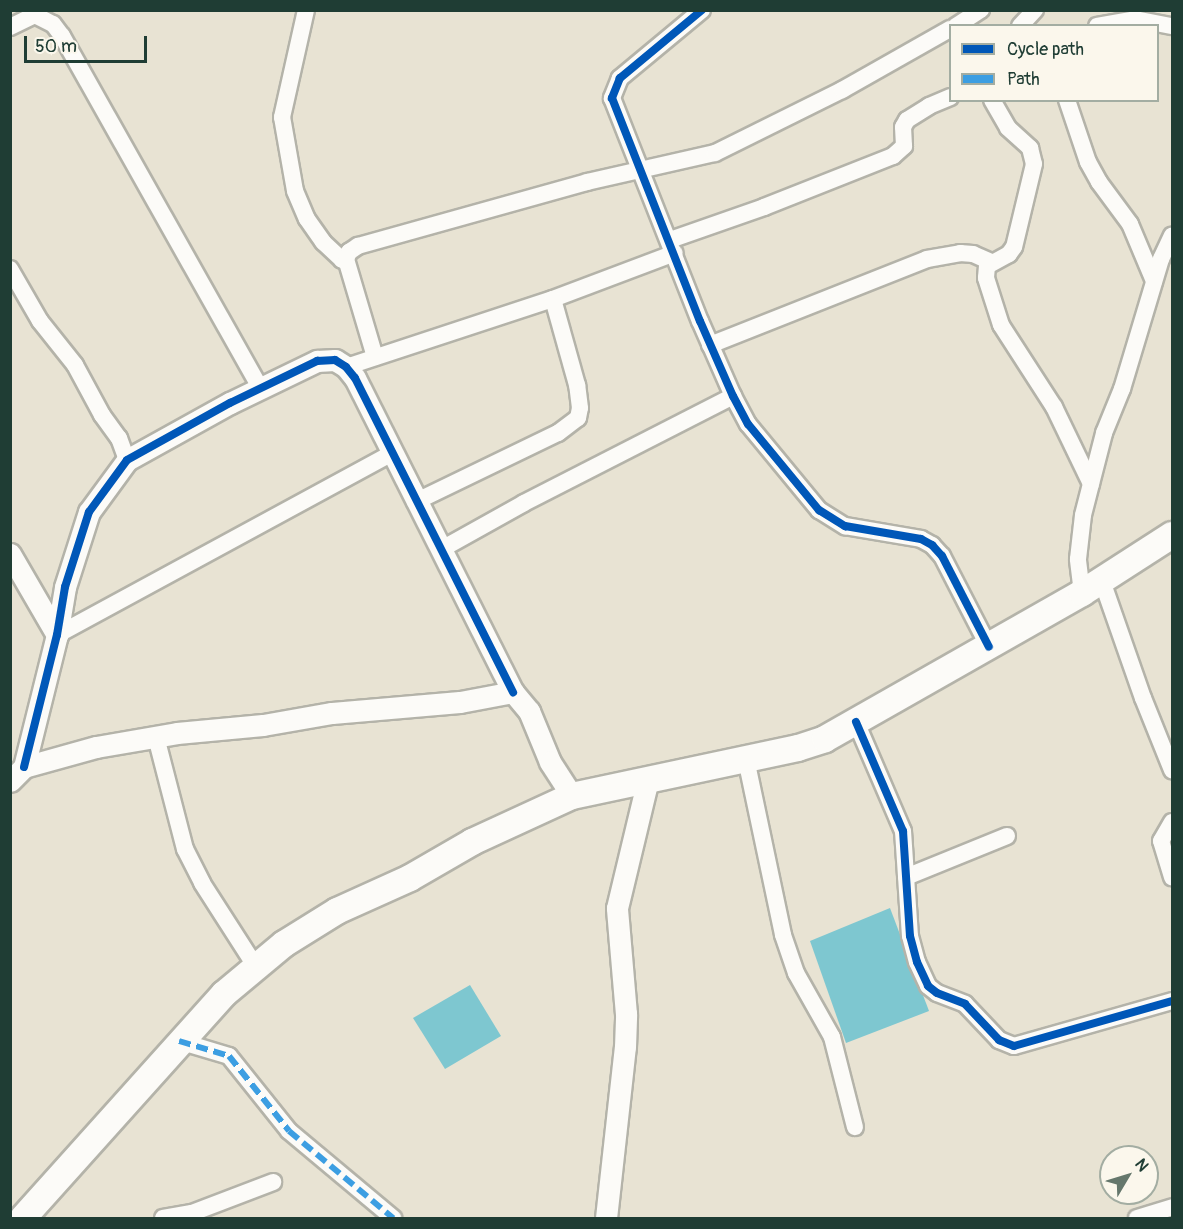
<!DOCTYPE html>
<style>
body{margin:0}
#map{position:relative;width:1183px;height:1229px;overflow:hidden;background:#e8e3d3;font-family:Pangolin,sans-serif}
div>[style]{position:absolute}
.water>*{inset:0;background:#7ec7d0}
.roads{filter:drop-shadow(2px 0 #b4b3a9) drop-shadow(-2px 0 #b4b3a9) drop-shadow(0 2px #b4b3a9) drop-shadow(0 -2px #b4b3a9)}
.minor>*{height:16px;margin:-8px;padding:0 8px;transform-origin:8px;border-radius:8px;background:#fcfbf8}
.tertiary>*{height:21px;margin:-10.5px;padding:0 10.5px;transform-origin:10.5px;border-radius:10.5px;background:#fcfbf8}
.primary>*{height:26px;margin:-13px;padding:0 13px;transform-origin:13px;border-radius:13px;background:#fcfbf8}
.quiet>*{height:6px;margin-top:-3px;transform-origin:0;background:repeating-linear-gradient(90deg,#3c9ee2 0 12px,transparent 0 18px)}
.cycleway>*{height:8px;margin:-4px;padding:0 4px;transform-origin:4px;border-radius:4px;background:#0057b8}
span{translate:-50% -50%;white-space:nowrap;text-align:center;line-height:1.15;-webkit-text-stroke:6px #fbf7ec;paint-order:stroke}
.frame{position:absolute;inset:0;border:12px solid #1f3d34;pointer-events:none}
.legend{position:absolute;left:949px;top:24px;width:210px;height:78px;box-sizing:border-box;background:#fbf7ec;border:2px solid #a3ada2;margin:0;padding:8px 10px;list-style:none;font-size:18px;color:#1f3d34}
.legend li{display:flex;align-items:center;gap:12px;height:30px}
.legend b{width:30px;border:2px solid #a3ada2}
.north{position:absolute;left:1099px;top:1145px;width:60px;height:60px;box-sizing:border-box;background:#fbf7ec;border:2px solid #a3ada2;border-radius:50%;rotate:52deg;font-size:16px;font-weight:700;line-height:24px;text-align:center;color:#1f3d34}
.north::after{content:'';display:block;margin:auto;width:21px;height:27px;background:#65776c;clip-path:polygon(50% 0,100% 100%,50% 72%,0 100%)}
.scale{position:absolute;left:24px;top:36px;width:123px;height:27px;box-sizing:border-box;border:3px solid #1f3d34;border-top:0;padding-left:8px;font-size:18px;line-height:21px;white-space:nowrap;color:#1f3d34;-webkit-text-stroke:4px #fbf7ec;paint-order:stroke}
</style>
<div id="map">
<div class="water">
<div style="clip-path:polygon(890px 908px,929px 1011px,846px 1043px,810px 941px)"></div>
<div style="clip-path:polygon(470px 985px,501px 1036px,445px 1069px,413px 1018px)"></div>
</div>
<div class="roads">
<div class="minor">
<div style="left:306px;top:10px;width:110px;rotate:102.6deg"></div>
<div style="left:282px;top:117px;width:75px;rotate:80deg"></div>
<div style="left:295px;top:191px;width:30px;rotate:67deg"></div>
<div style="left:307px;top:219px;width:28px;rotate:55deg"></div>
<div style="left:323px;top:242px;width:26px;rotate:43deg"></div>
<div style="left:342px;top:260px;width:4px;rotate:-14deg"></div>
<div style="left:702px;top:10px;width:107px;rotate:140.3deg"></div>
<div style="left:620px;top:78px;width:22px;rotate:112deg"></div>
<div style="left:612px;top:98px;width:240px;rotate:68.5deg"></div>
<div style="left:700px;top:321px;width:82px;rotate:66.3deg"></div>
<div style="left:733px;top:396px;width:32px;rotate:62deg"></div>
<div style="left:748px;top:424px;width:112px;rotate:50.5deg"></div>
<div style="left:819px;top:510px;width:31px;rotate:32deg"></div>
<div style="left:845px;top:526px;width:77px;rotate:9.7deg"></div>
<div style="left:921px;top:539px;width:13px;rotate:29deg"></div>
<div style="left:932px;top:545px;width:15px;rotate:48deg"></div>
<div style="left:942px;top:556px;width:102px;rotate:62.7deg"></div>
<div style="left:956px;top:26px;width:30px;rotate:-33deg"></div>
<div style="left:1020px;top:26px;width:22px;rotate:-47deg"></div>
<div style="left:1097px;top:26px;width:39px;rotate:-10deg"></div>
<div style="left:1135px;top:19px;width:38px;rotate:11deg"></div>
<div style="left:10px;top:27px;width:28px;rotate:-26deg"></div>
<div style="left:35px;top:15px;width:20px;rotate:27deg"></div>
<div style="left:53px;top:24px;width:15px;rotate:53deg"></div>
<div style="left:62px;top:36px;width:405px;rotate:60.6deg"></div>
<div style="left:992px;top:100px;width:32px;rotate:60deg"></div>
<div style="left:1008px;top:128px;width:30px;rotate:42deg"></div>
<div style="left:1030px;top:148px;width:16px;rotate:76deg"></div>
<div style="left:1034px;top:164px;width:85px;rotate:103.5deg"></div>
<div style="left:1014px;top:247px;width:9px;rotate:126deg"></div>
<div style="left:1009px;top:254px;width:25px;rotate:151deg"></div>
<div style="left:987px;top:266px;width:12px;rotate:95deg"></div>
<div style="left:986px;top:278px;width:49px;rotate:72.3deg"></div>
<div style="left:1001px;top:325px;width:98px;rotate:57.1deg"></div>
<div style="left:1054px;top:407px;width:85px;rotate:64.3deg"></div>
<div style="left:1067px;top:100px;width:65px;rotate:71.3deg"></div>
<div style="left:1088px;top:162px;width:23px;rotate:61deg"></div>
<div style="left:1099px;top:182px;width:52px;rotate:53.6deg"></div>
<div style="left:1130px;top:224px;width:62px;rotate:67.2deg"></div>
<div style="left:670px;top:240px;width:100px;rotate:-19.3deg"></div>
<div style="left:764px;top:207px;width:139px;rotate:-21.6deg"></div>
<div style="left:893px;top:156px;width:15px;rotate:-42deg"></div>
<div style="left:904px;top:146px;width:19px;rotate:-93deg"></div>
<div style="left:903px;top:127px;width:8px;rotate:-60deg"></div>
<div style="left:907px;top:120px;width:26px;rotate:-32deg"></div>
<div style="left:929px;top:106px;width:23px;rotate:-23deg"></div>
<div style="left:10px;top:269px;width:60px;rotate:60deg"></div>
<div style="left:40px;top:321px;width:56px;rotate:51.5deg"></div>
<div style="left:75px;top:365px;width:57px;rotate:61.6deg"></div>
<div style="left:102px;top:415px;width:29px;rotate:54deg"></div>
<div style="left:119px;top:438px;width:23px;rotate:70deg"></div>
<div style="left:710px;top:345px;width:233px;rotate:-21.6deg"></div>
<div style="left:927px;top:259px;width:34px;rotate:-10deg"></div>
<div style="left:960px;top:253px;width:13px;rotate:4deg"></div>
<div style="left:973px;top:254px;width:20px;rotate:24deg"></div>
<div style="left:375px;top:357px;width:102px;rotate:-106.5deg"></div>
<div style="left:346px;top:259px;width:8px;rotate:-67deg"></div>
<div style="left:349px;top:252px;width:11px;rotate:-34deg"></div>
<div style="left:358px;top:246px;width:238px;rotate:-15.6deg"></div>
<div style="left:587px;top:182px;width:131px;rotate:-12.8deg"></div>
<div style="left:715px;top:153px;width:142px;rotate:-26.4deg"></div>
<div style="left:842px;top:90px;width:124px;rotate:-29.5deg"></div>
<div style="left:346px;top:367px;width:218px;rotate:-18.2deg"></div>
<div style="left:553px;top:299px;width:130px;rotate:-20.7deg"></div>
<div style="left:415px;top:502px;width:159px;rotate:-25.8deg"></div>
<div style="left:558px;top:433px;width:25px;rotate:-37deg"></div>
<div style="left:578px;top:418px;width:10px;rotate:-79deg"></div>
<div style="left:580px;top:408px;width:23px;rotate:-97deg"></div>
<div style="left:577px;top:385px;width:89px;rotate:-105.6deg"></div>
<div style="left:440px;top:550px;width:96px;rotate:-29.2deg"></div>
<div style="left:524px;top:503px;width:235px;rotate:-27.1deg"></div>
<div style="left:1102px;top:581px;width:124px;rotate:70.7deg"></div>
<div style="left:1143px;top:698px;width:78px;rotate:68.1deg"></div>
<div style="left:1082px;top:593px;width:34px;rotate:-97deg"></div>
<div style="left:1078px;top:559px;width:44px;rotate:-83.5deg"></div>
<div style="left:1083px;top:515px;width:85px;rotate:-75.6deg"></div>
<div style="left:1104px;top:433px;width:48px;rotate:-67.8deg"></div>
<div style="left:1122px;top:389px;width:136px;rotate:-73.3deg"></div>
<div style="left:1161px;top:259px;width:26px;rotate:-65deg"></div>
<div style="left:57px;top:635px;width:380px;rotate:-28.5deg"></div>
<div style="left:856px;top:722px;width:119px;rotate:66.7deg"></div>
<div style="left:903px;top:831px;width:105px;rotate:86.2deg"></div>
<div style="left:910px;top:936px;width:27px;rotate:75deg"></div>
<div style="left:917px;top:962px;width:26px;rotate:65deg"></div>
<div style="left:928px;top:986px;width:11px;rotate:38deg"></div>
<div style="left:937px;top:993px;width:30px;rotate:21deg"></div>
<div style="left:965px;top:1004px;width:50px;rotate:46.6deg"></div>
<div style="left:999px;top:1040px;width:16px;rotate:22deg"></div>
<div style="left:1014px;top:1046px;width:164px;rotate:-15.9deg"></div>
<div style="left:156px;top:737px;width:116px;rotate:75.5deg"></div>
<div style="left:185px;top:849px;width:38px;rotate:63deg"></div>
<div style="left:202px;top:883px;width:100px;rotate:57.3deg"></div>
<div style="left:746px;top:759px;width:180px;rotate:78.1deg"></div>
<div style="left:783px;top:935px;width:40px;rotate:71.1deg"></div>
<div style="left:796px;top:973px;width:73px;rotate:60.6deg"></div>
<div style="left:832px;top:1037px;width:93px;rotate:75.7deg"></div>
<div style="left:1172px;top:822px;width:22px;rotate:120deg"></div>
<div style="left:1161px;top:841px;width:38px;rotate:73deg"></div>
<div style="left:906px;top:877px;width:109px;rotate:-22.1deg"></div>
<div style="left:179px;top:1041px;width:52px;rotate:16.7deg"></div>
<div style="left:229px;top:1056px;width:96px;rotate:51.3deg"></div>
<div style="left:289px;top:1131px;width:136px;rotate:39.9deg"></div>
<div style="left:163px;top:1218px;width:29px;rotate:-10deg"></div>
<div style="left:192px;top:1213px;width:87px;rotate:-20.9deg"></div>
<div style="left:1137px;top:1218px;width:37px;rotate:-17deg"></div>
</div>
<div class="tertiary">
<div style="left:10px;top:554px;width:94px;rotate:59.9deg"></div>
<div style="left:24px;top:767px;width:136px;rotate:-76deg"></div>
<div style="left:57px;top:635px;width:49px;rotate:-80.5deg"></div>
<div style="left:65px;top:587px;width:79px;rotate:-72.3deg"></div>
<div style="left:89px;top:512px;width:64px;rotate:-53.8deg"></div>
<div style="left:127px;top:460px;width:118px;rotate:-29deg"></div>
<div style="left:230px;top:403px;width:97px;rotate:-25.8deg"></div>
<div style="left:317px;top:361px;width:18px;rotate:-3deg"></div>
<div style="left:335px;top:360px;width:13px;rotate:32deg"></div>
<div style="left:346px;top:367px;width:14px;rotate:51deg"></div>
<div style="left:355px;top:378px;width:352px;rotate:63.3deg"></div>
<div style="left:10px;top:781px;width:20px;rotate:-45deg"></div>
<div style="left:24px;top:767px;width:75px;rotate:-15.5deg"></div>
<div style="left:96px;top:747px;width:82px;rotate:-9.8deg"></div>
<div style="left:177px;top:733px;width:86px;rotate:-5.3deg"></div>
<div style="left:263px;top:725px;width:70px;rotate:-9.9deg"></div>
<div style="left:332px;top:713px;width:128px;rotate:-4.9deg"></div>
<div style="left:460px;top:702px;width:54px;rotate:-10.7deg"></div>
<div style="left:513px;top:692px;width:25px;rotate:50deg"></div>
<div style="left:529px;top:711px;width:55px;rotate:67.6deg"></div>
<div style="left:550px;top:762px;width:40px;rotate:57.1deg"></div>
<div style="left:606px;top:1218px;width:172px;rotate:-83.7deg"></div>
<div style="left:625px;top:1047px;width:33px;rotate:-88deg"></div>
<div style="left:626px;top:1014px;width:106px;rotate:-94.9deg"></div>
<div style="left:617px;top:908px;width:133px;rotate:-76.5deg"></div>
</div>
<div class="primary">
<div style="left:23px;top:1218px;width:301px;rotate:-48.1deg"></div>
<div style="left:224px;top:994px;width:78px;rotate:-39.8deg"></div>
<div style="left:284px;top:944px;width:62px;rotate:-31.9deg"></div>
<div style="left:337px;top:911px;width:80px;rotate:-24.3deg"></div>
<div style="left:410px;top:878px;width:72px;rotate:-30.1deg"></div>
<div style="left:472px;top:842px;width:110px;rotate:-24.7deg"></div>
<div style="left:572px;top:796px;width:231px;rotate:-12deg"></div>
<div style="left:798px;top:748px;width:28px;rotate:-18deg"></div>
<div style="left:825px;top:739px;width:296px;rotate:-29.6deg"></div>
<div style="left:1082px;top:593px;width:107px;rotate:-32.8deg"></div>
</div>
</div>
<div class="quiet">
<div style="left:179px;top:1041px;width:52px;rotate:16.7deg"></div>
<div style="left:229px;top:1056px;width:96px;rotate:51.3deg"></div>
<div style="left:289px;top:1131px;width:136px;rotate:39.9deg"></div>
</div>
<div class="cycleway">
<div style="left:702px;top:10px;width:107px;rotate:140.3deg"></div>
<div style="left:620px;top:78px;width:22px;rotate:112deg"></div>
<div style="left:612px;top:98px;width:240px;rotate:68.5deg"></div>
<div style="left:700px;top:321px;width:82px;rotate:66.3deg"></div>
<div style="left:733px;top:396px;width:32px;rotate:62deg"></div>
<div style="left:748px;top:424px;width:112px;rotate:50.5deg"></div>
<div style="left:819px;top:510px;width:31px;rotate:32deg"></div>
<div style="left:845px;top:526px;width:77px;rotate:9.7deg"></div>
<div style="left:921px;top:539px;width:13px;rotate:29deg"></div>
<div style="left:932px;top:545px;width:15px;rotate:48deg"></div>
<div style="left:942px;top:556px;width:102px;rotate:62.7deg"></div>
<div style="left:856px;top:722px;width:119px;rotate:66.7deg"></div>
<div style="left:903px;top:831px;width:105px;rotate:86.2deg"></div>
<div style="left:910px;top:936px;width:27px;rotate:75deg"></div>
<div style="left:917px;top:962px;width:26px;rotate:65deg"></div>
<div style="left:928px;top:986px;width:11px;rotate:38deg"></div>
<div style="left:937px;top:993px;width:30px;rotate:21deg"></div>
<div style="left:965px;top:1004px;width:50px;rotate:46.6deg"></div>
<div style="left:999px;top:1040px;width:16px;rotate:22deg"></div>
<div style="left:1014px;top:1046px;width:164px;rotate:-15.9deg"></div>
<div style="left:24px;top:767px;width:136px;rotate:-76deg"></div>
<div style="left:57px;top:635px;width:49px;rotate:-80.5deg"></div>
<div style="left:65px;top:587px;width:79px;rotate:-72.3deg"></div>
<div style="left:89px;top:512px;width:64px;rotate:-53.8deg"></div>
<div style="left:127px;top:460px;width:118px;rotate:-29deg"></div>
<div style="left:230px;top:403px;width:97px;rotate:-25.8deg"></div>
<div style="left:317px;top:361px;width:18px;rotate:-3deg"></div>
<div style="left:335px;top:360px;width:13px;rotate:32deg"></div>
<div style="left:346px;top:367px;width:14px;rotate:51deg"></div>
<div style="left:355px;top:378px;width:352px;rotate:63.3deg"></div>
</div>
<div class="frame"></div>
<ul class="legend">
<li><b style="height:8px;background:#0057b8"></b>Cycle path</li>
<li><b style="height:8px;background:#3c9ee2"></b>Path</li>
</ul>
<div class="north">N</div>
<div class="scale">50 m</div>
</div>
